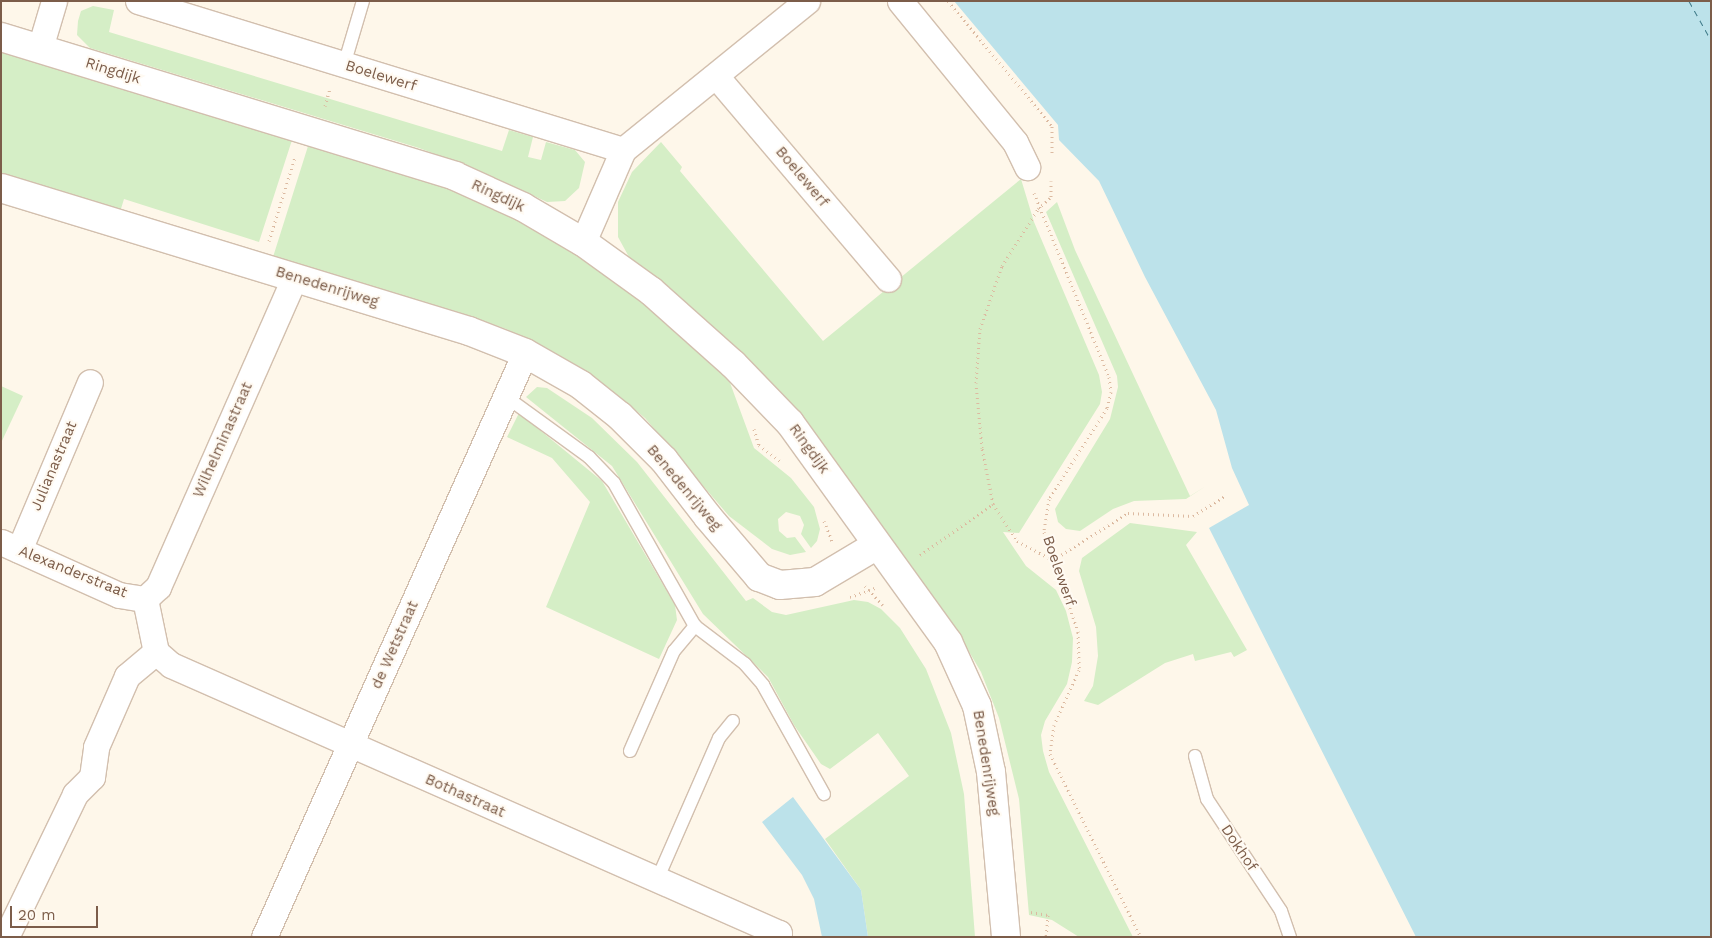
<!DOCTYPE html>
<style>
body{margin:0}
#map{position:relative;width:1712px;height:938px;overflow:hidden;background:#fef7ea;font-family:"Work Sans",sans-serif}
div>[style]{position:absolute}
.green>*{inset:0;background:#d5eec6}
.water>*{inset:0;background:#bce2ea}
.ferry>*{height:1px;margin-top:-0.5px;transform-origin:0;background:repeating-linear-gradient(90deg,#3f7b89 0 6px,transparent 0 11px)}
.path>*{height:3px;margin-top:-1.5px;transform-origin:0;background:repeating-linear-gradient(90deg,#dcbaa1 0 1px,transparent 0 5px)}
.roads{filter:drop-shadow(1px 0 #d2bfae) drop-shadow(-1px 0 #d2bfae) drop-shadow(0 1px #d2bfae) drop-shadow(0 -1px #d2bfae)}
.lane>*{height:12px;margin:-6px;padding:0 6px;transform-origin:6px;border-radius:6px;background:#fff}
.street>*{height:25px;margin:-12.5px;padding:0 12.5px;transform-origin:12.5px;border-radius:12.5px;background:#fff}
.secondary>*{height:28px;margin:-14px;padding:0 14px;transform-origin:14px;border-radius:14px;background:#fff}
span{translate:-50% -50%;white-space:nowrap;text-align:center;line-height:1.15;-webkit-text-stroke:4px #fffaf2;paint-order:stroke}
.street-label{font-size:15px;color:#7c5d4a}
.frame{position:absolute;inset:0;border:2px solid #7c5d4a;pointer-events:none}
.scale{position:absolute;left:10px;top:906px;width:88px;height:22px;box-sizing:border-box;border:2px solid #7c5d4a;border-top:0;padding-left:6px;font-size:15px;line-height:18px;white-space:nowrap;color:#7c5d4a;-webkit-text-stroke:4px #fffaf2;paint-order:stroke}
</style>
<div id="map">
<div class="green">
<div style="clip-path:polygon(93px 6px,114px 10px,109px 32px,502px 151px,509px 130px,533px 137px,528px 157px,541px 160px,546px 142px,575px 150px,585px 162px,579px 188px,565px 201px,547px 202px,480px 171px,419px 148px,90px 48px,77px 35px,78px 21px,81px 11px)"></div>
<div style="clip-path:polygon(1px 50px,293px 137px,259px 242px,124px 199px,120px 212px,1px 174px)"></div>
<div style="clip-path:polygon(661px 142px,682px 167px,680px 171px,823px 341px,1021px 179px,1034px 222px,1099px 375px,1102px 392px,1100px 404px,1019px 533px,1003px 532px,1026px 566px,1056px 590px,1066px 611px,1073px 638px,1072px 662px,1067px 684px,1045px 721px,1041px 735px,1043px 751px,1049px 772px,1133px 937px,1079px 937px,1052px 920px,1029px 915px,1019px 799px,999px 718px,981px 672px,958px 633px,821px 441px,779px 390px,725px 338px,629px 257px,618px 237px,618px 202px,632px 172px)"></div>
<div style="clip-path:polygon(309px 143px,452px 188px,513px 216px,576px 253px,652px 309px,729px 380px,754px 448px,791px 478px,814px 507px,820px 529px,817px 541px,811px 548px,801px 534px,804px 525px,800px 516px,786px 512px,778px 519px,779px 531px,787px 538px,795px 537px,806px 552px,790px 555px,772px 549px,729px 516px,645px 418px,609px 388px,554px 353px,506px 329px,458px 312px,273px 257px)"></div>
<div style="clip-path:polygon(1057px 202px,1075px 250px,1190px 496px,1206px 486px,1186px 499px,1134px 501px,1113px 509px,1080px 531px,1066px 529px,1058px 522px,1055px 509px,1110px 419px,1118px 387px,1117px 376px,1046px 212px)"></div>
<div style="clip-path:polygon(1px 386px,23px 396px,1px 443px)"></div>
<div style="clip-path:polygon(537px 387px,547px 388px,592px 418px,637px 462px,746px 601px,753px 598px,772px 612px,786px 615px,854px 600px,868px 602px,881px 609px,900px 628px,926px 669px,951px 733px,964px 794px,975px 937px,868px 937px,861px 890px,825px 839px,909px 776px,878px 733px,830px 769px,821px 764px,794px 725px,768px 677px,703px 614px,612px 466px,526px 397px)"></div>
<div style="clip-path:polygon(519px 413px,602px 481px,675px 605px,677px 620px,659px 659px,546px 607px,590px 502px,552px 458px,507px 437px)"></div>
<div style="clip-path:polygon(1130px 523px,1197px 532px,1186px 545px,1247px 650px,1234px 657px,1231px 652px,1195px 661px,1193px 654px,1165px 663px,1098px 705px,1084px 701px,1093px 686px,1098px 656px,1096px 627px,1079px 571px,1082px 558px)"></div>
</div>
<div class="water">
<div style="clip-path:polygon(954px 1px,1711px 1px,1711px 937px,1416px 937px,1209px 528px,1249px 505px,1232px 468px,1216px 410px,1145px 277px,1099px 181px,1059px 140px,1058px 125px)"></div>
<div style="clip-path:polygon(793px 797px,861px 890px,868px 937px,822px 937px,814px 899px,802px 875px,762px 822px)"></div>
</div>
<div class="ferry">
<div style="left:1689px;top:1px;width:45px;rotate:60.6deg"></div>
</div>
<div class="path">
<div style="left:948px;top:1px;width:163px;rotate:50.2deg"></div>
<div style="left:1052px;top:126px;width:27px;rotate:90deg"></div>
<div style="left:325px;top:106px;width:19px;rotate:-74deg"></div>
<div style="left:1034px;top:193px;width:199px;rotate:67.8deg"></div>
<div style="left:1109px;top:377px;width:15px;rotate:82deg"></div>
<div style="left:1111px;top:392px;width:16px;rotate:104deg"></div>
<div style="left:1107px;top:408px;width:108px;rotate:122.5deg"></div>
<div style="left:1049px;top:499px;width:33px;rotate:99deg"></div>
<div style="left:1044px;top:532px;width:106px;rotate:71.2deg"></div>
<div style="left:1078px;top:632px;width:38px;rotate:88deg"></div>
<div style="left:1079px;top:670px;width:60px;rotate:114.4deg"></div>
<div style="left:1054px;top:725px;width:29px;rotate:98deg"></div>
<div style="left:1050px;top:754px;width:204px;rotate:63.6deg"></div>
<div style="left:269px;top:241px;width:88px;rotate:-72.8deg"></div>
<div style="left:754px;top:429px;width:17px;rotate:73deg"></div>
<div style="left:759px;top:445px;width:26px;rotate:37deg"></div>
<div style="left:993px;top:504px;width:57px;rotate:-101.1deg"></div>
<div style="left:982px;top:448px;width:65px;rotate:-95.3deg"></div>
<div style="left:976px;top:383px;width:54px;rotate:-85.8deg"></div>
<div style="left:980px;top:329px;width:67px;rotate:-70.8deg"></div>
<div style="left:1002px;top:266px;width:67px;rotate:-57.7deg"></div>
<div style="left:1038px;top:209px;width:18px;rotate:-43deg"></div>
<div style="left:1051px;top:197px;width:16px;rotate:-90deg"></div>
<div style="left:824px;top:521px;width:22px;rotate:68deg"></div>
<div style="left:920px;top:555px;width:89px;rotate:-34.9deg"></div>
<div style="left:993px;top:504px;width:44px;rotate:57deg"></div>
<div style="left:1017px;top:541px;width:41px;rotate:27.8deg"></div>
<div style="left:1053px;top:560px;width:89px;rotate:-32.1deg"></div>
<div style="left:1128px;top:513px;width:65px;rotate:2.6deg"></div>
<div style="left:1193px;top:516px;width:38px;rotate:-32deg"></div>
<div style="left:865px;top:586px;width:26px;rotate:47deg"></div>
<div style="left:850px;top:597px;width:27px;rotate:-20deg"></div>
<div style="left:1031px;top:912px;width:17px;rotate:10deg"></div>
<div style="left:1048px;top:915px;width:22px;rotate:95deg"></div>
</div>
<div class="roads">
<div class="lane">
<div style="left:344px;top:65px;width:67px;rotate:-73.5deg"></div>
<div style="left:505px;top:396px;width:104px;rotate:36deg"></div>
<div style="left:589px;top:457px;width:36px;rotate:46deg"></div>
<div style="left:614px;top:483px;width:164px;rotate:60.5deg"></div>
<div style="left:695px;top:626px;width:63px;rotate:37.2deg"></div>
<div style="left:745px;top:664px;width:28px;rotate:49deg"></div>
<div style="left:763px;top:685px;width:125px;rotate:60.8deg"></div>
<div style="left:630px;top:751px;width:109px;rotate:-66.3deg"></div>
<div style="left:674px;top:651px;width:33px;rotate:-50deg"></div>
<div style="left:1195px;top:756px;width:45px;rotate:74.4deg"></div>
<div style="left:1207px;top:799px;width:134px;rotate:56.5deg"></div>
<div style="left:1281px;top:911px;width:28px;rotate:71deg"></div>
<div style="left:657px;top:880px;width:155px;rotate:-66.4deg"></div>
<div style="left:719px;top:738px;width:22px;rotate:-51deg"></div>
</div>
<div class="street">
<div style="left:138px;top:1px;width:507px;rotate:17.08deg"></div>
<div style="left:900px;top:1px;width:182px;rotate:50.8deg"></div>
<div style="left:1015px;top:142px;width:28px;rotate:64deg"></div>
<div style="left:40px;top:48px;width:49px;rotate:-73.4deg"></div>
<div style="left:716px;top:76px;width:266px;rotate:49.7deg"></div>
<div style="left:583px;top:242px;width:100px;rotate:-66.5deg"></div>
<div style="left:623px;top:150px;width:237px;rotate:-39deg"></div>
<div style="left:1px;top:542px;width:129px;rotate:24.2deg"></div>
<div style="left:119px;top:595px;width:26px;rotate:9deg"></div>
<div style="left:19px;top:550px;width:182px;rotate:-67.1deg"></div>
<div style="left:145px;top:599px;width:18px;rotate:-43deg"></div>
<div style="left:158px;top:587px;width:339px;rotate:-66.2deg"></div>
<div style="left:145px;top:599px;width:54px;rotate:78.3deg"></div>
<div style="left:156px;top:652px;width:20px;rotate:41deg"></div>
<div style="left:171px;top:665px;width:664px;rotate:23.79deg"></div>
<div style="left:779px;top:933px;width:4px;rotate:117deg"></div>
<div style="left:6px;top:937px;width:159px;rotate:-64.2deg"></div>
<div style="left:75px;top:794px;width:24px;rotate:-45deg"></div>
<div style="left:92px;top:777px;width:30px;rotate:-82deg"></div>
<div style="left:96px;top:747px;width:77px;rotate:-66.4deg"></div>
<div style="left:127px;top:676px;width:38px;rotate:-40deg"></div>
<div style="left:264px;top:937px;width:640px;rotate:-65.92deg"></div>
</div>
<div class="secondary">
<div style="left:1px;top:37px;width:475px;rotate:17deg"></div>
<div style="left:455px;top:176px;width:75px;rotate:24.5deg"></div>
<div style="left:523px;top:207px;width:69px;rotate:30.3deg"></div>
<div style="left:583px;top:242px;width:84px;rotate:35.8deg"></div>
<div style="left:651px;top:291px;width:110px;rotate:41.7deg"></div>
<div style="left:733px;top:364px;width:82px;rotate:46deg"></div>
<div style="left:790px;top:423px;width:270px;rotate:54.2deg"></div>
<div style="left:948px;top:642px;width:70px;rotate:65.6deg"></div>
<div style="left:977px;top:706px;width:67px;rotate:78deg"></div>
<div style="left:991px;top:772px;width:166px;rotate:84.8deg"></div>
<div style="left:1px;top:188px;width:489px;rotate:17deg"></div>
<div style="left:469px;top:331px;width:60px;rotate:21.4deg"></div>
<div style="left:525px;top:353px;width:64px;rotate:29.7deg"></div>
<div style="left:581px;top:385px;width:50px;rotate:38.5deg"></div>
<div style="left:620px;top:416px;width:62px;rotate:45deg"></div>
<div style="left:664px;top:460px;width:72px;rotate:52.3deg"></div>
<div style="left:708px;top:517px;width:79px;rotate:49.6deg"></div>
<div style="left:759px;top:577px;width:22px;rotate:21deg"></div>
<div style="left:780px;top:585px;width:35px;rotate:-5deg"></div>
<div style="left:815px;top:582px;width:72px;rotate:-30.8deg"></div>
</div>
</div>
<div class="street-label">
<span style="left:113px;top:71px;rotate:17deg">Ringdijk</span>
<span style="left:381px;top:76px;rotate:17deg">Boelewerf</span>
<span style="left:802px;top:177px;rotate:50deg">Boelewerf</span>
<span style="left:498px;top:196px;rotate:25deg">Ringdijk</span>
<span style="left:327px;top:287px;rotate:17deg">Benedenrijweg</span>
<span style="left:223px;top:440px;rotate:-66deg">Wilhelminastraat</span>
<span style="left:809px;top:449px;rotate:54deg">Ringdijk</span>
<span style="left:54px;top:466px;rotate:-67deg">Julianastraat</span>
<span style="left:684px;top:488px;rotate:50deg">Benedenrijweg</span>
<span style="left:1059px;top:571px;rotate:71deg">Boelewerf</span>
<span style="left:73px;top:572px;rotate:22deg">Alexanderstraat</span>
<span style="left:395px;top:645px;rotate:-66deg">de Wetstraat</span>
<span style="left:986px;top:763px;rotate:81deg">Benedenrijweg</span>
<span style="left:465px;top:796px;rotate:24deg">Bothastraat</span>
<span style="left:1239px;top:848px;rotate:56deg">Dokhof</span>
</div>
<div class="frame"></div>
<div class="scale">20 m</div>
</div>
